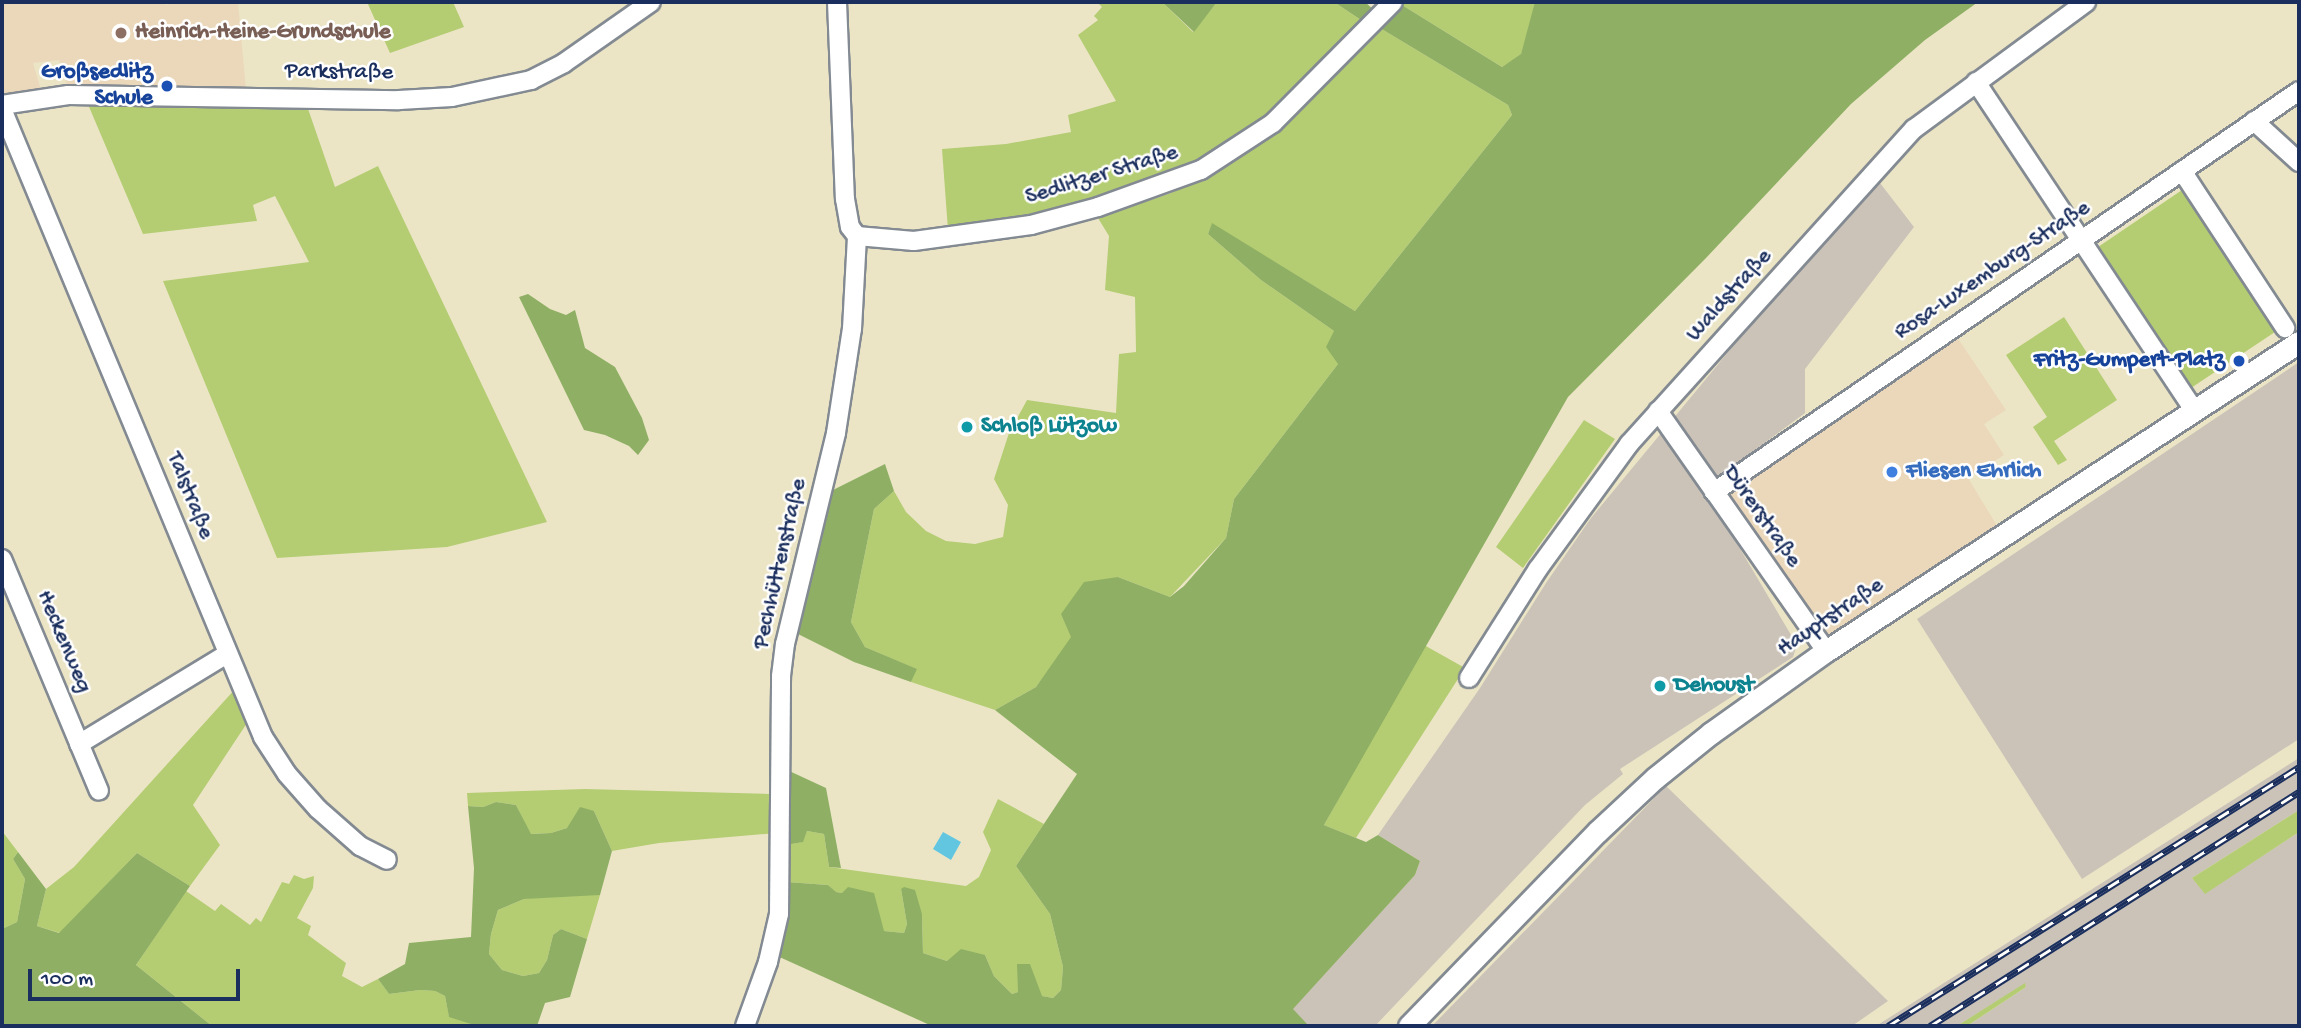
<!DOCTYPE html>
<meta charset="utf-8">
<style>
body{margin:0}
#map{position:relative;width:2301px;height:1028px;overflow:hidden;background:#ebe5c6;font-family:"Gochi Hand",sans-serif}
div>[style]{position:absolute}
.built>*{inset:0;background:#ebd8ba}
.industrial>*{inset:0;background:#cbc3b8}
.green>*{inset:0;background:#b4cd72}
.forest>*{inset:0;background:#8fb064}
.water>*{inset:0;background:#63c6e1}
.roads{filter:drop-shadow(2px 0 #838a92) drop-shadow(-2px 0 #838a92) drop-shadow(0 2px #838a92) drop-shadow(0 -2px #838a92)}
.minor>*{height:18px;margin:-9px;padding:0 9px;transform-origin:9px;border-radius:9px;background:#fff}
.major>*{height:21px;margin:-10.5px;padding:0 10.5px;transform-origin:10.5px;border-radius:10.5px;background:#fff}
.rail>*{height:7px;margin-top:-3.5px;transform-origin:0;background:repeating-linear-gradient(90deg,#fff 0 13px,#1b2f5e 0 26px);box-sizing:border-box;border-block:2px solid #1b2f5e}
.dots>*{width:19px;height:19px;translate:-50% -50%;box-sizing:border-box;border:4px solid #fff;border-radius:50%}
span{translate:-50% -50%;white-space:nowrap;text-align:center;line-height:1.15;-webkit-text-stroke:5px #fff;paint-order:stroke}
.education-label{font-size:23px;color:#785e54;font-weight:700}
.left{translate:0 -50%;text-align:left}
.transit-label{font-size:23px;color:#164399;font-weight:700}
.right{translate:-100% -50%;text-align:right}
.street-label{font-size:23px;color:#1b2f5e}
.culture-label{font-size:23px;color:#0d838f;font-weight:700}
.shop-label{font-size:23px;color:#366cbe;font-weight:700}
.frame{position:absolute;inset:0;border:4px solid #1b2f5e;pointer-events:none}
.scale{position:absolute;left:28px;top:969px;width:212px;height:32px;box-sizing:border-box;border:4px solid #1b2f5e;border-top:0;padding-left:9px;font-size:21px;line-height:24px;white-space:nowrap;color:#1b2f5e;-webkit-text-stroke:5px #fff;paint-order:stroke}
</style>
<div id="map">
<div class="built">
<div style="clip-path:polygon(2px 2px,164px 2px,166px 5px,174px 2px,238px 2px,246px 90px,68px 88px,59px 60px,33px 63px,41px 90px,4px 94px)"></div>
<div style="clip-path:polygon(1955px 334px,2006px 410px,1984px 424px,2004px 455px,1968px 478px,1999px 529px,1843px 633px,1828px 634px,1817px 628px,1724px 493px)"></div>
</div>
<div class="industrial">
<div style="clip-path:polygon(1880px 183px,1914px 227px,1805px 369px,1805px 413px,1704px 488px,1797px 645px,1793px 657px,1620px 769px,1623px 774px,1585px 805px,1375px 1026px,1309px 1026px,1292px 1009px,1415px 875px,1420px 861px,1378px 835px,1480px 688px,1546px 583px,1591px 518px,1758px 316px)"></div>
<div style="clip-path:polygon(2299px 362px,2299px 739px,2082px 879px,1917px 619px)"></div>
<div style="clip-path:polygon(2299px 758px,2299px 810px,2192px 878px,2205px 893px,2299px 832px,2299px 1026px,1967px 1026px,2026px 987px,2025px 984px,1957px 1026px,1876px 1026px)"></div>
<div style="clip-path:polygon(1666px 786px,1888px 1001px,1852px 1026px,1432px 1026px)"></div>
</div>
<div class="green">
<div style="clip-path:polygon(367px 2px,453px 2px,464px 27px,390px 53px)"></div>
<div style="clip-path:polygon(1097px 2px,1162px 2px,1193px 32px,1217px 2px,1334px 2px,1364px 22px,1291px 100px,1198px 165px,1033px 219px,948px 230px,942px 149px,1006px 144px,1071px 132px,1068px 115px,1116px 101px,1078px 35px,1098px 20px,1094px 16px,1102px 7px)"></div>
<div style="clip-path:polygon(1405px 2px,1535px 2px,1536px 3px,1521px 55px,1502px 67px,1402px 5px)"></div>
<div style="clip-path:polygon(1380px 28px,1508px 105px,1512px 115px,1355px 311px,1212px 224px,1208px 234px,1261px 280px,1334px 331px,1338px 364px,1234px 499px,1226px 538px,1170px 597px,1118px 577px,1036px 687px,995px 710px,911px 682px,916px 669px,865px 647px,851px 622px,874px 509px,894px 491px,906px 512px,926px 531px,946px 541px,975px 544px,1003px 537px,1008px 505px,994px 479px,1009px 433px,1027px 400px,1116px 413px,1119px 354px,1136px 352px,1135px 297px,1105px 290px,1109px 236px,1098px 218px,1171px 193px,1233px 161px,1302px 110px)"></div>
<div style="clip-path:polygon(87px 102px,306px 103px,335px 187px,378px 166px,547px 522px,447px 547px,277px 558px,163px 281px,309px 262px,275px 196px,253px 205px,257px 221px,143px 234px)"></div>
<div style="clip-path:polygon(2182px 190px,2275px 332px,2191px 388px,2098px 247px)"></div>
<div style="clip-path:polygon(2064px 317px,2117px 400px,2054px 441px,2067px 460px,2058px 465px,2033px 427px,2047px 417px,2006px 355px)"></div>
<div style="clip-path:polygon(1584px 420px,1615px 439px,1523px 568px,1496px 547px)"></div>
<div style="clip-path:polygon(1424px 645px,1465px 668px,1356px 838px,1324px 825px)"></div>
<div style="clip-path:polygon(236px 688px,249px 720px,193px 805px,220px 845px,190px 886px,137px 853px,60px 933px,37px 926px,46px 889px,74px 867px)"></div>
<div style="clip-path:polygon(585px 789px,770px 794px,777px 797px,777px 833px,659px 843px,612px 851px,594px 811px,567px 828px,551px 833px,530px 834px,516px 805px,496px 802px,483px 807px,468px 806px,467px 793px)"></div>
<div style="clip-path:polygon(998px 799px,1044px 824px,1016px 866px,1050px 914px,1063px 967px,1061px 990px,1053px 998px,1018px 992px,1012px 994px,994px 976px,985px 955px,947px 961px,923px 953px,922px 914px,901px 889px,907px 924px,904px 933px,884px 931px,842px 893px,835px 892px,828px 885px,787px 882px,786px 845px,802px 842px,807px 831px,824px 834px,829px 867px,966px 886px,979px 877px,991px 850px,983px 832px)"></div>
<div style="clip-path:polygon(2299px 810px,2299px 832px,2205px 894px,2192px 878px)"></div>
<div style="clip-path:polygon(2px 831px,18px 852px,13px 859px,25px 879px,17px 922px,2px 929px)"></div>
<div style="clip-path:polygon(294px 875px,304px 879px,314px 876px,313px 888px,297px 918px,311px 926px,308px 935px,346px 963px,342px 976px,362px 987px,378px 979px,389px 994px,420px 990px,435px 991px,445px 996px,449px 1016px,477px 1026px,212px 1026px,136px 965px,186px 891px,215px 911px,221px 904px,250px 925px,256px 918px,261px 922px,282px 882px,289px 884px)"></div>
<div style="clip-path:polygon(549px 895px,600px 895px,587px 939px,561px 929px,553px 935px,547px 960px,539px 973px,523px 976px,502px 970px,489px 954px,491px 934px,498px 910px,524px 899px)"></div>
<div style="clip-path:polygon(2025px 983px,2026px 987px,1967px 1026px,1957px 1026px)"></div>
</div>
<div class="forest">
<div style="clip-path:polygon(1162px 2px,1217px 2px,1194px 32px)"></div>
<div style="clip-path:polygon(1334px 2px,1365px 2px,1375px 11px,1364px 22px)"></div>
<div style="clip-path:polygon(1535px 2px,1978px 2px,1925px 40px,1851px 104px,1706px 258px,1568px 397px,1324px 825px,1366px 842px,1378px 835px,1420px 861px,1415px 875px,1293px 1009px,1309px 1026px,932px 1026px,775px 955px,787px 882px,828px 885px,836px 892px,842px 893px,848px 887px,874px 893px,884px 931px,904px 933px,907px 924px,901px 889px,904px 887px,915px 890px,922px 914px,923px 953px,947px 961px,961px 949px,985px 955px,994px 976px,1012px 994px,1018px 992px,1017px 964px,1030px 964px,1042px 996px,1053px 998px,1061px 990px,1063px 967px,1050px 914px,1016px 866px,1077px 774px,995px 710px,1036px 687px,1071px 637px,1061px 614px,1084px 582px,1118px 577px,1170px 597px,1184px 586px,1226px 538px,1234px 499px,1338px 364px,1326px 347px,1334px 331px,1261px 280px,1208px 234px,1212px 223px,1355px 311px,1512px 115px,1508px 105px,1380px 28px,1402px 5px,1502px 67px,1521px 54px)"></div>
<div style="clip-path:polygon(528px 294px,550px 309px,566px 315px,575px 310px,585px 348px,615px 367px,642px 418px,649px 440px,638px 455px,629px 446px,605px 435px,584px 430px,519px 297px)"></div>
<div style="clip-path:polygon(885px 464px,894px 491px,874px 509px,851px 622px,865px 647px,917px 669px,911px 682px,854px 662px,792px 631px,829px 492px)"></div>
<div style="clip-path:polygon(785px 769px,826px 788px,841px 868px,829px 867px,824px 834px,807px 831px,803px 842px,786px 845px)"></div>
<div style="clip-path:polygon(496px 802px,516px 805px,531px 834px,551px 833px,567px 828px,580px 807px,594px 811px,612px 851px,600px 895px,524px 899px,498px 910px,491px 934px,489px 954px,502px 970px,523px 976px,539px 973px,547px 960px,553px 935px,561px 929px,587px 939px,570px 997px,545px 1003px,537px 1026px,477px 1026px,449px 1017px,445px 996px,435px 991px,420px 990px,389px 994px,378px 979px,405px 964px,409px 943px,471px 937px,474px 868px,468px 806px,483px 807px)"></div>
<div style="clip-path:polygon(18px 852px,46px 889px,37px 926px,59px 933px,137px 853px,190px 886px,136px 965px,212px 1026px,2px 1024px,2px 929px,17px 922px,25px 879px,13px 859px)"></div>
</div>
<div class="water">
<div style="clip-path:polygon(943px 832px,961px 842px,951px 860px,933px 849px)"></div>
</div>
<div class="roads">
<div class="minor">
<div style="left:837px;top:2px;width:197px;rotate:87.7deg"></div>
<div style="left:845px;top:199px;width:28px;rotate:80deg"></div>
<div style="left:850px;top:227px;width:11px;rotate:52deg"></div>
<div style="left:857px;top:236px;width:57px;rotate:5deg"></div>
<div style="left:914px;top:241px;width:118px;rotate:-7.8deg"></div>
<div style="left:1031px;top:225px;width:69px;rotate:-15deg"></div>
<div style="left:1098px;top:207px;width:109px;rotate:-19.8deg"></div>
<div style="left:1201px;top:170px;width:86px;rotate:-33.1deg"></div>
<div style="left:1273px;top:123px;width:170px;rotate:-45.2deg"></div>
<div style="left:1976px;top:82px;width:396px;rotate:56.4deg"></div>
<div style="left:2px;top:105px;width:67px;rotate:-8.6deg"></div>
<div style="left:68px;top:95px;width:331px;rotate:0.9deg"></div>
<div style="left:399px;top:100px;width:53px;rotate:-3.2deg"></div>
<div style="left:452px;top:97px;width:81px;rotate:-12.1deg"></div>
<div style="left:531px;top:80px;width:37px;rotate:-27deg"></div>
<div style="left:564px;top:63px;width:106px;rotate:-35deg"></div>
<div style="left:2px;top:109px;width:680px;rotate:67.43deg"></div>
<div style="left:263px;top:737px;width:44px;rotate:57deg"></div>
<div style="left:287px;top:774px;width:47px;rotate:48.5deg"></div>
<div style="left:318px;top:809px;width:56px;rotate:41.4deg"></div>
<div style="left:360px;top:846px;width:30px;rotate:27deg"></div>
<div style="left:2254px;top:121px;width:61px;rotate:42.3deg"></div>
<div style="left:2182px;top:171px;width:188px;rotate:56.7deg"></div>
<div style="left:1658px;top:411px;width:293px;rotate:55deg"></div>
<div style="left:1714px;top:492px;width:709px;rotate:-34.43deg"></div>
<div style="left:2px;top:559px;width:251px;rotate:67.3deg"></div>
<div style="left:1469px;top:678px;width:129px;rotate:-57.7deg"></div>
<div style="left:1538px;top:569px;width:155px;rotate:-53.9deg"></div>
<div style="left:1629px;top:444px;width:425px;rotate:-47.9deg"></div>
<div style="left:1914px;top:129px;width:214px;rotate:-36.4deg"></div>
<div style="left:79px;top:744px;width:173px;rotate:-31.3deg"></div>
<div style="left:745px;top:1026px;width:68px;rotate:-70.2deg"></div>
<div style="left:768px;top:962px;width:49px;rotate:-77.1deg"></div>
<div style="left:779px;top:914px;width:238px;rotate:-89.5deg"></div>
<div style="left:781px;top:676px;width:32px;rotate:-83deg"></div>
<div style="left:785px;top:644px;width:217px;rotate:-76.4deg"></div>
<div style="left:836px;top:433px;width:105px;rotate:-81.3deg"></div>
<div style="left:852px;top:329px;width:93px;rotate:-86.9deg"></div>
</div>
<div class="major">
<div style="left:1409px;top:1026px;width:270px;rotate:-45.9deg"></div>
<div style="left:1597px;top:832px;width:79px;rotate:-43deg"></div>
<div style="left:1655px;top:778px;width:72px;rotate:-38.8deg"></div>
<div style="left:1711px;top:733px;width:141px;rotate:-35.5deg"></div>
<div style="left:1826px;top:651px;width:565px;rotate:-33.16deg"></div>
</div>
</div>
<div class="rail">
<div style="left:1888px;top:1026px;width:486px;rotate:-32.2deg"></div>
<div style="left:1930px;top:1026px;width:437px;rotate:-32.4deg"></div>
</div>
<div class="dots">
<div style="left:121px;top:33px;background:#8d6e63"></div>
<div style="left:167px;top:86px;background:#1a4fb4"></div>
<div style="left:2239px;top:361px;background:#1a4fb4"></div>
<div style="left:967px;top:427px;background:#0f9aa8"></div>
<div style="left:1892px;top:472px;background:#3f7fe0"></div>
<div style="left:1660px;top:686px;background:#0f9aa8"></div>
</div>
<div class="education-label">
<span class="left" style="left:135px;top:33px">Heinrich-Heine-Grundschule</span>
</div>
<div class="transit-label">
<span class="right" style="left:153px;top:86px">Großsedlitz<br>Schule</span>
<span class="right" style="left:2225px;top:361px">Fritz-Gumpert-Platz</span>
</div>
<div class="street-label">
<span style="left:339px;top:73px;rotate:1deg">Parkstraße</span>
<span style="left:1102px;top:176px;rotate:-17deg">Sedlitzer Straße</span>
<span style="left:1993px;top:271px;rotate:-34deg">Rosa-Luxemburg-Straße</span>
<span style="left:1730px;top:296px;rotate:-48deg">Waldstraße</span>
<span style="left:189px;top:496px;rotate:68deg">Talstraße</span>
<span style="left:1761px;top:517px;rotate:55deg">Dürerstraße</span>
<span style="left:781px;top:564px;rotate:-77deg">Pechhüttenstraße</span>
<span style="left:1831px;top:618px;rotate:-34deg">Hauptstraße</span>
<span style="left:63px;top:642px;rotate:67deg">Heckenweg</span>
</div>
<div class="culture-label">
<span class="left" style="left:981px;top:427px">Schloß Lützow</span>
<span class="left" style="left:1674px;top:686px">Dehoust</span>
</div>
<div class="shop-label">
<span class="left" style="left:1906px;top:472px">Fliesen Ehrlich</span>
</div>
<div class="frame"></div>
<div class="scale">100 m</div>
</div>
